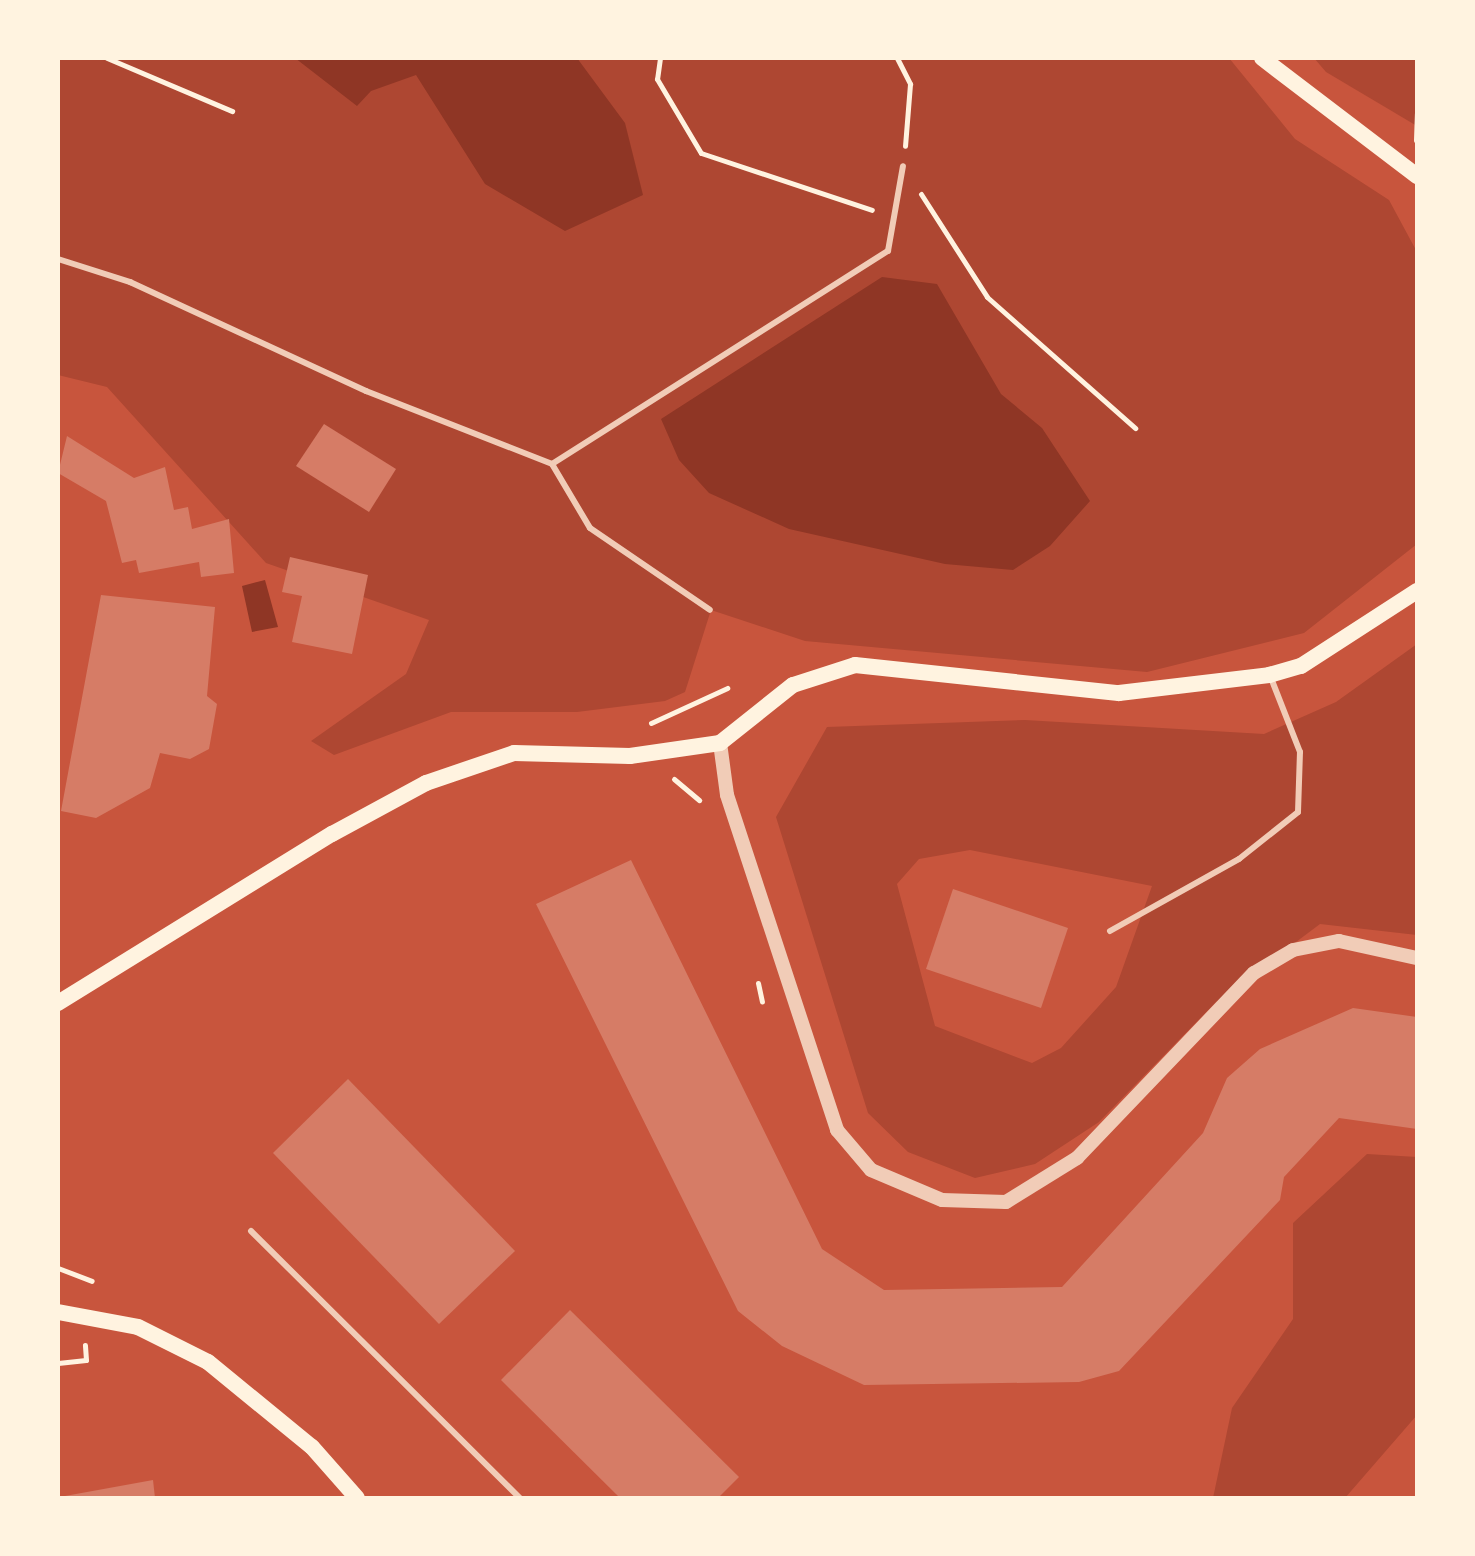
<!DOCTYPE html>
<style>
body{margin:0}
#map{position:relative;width:1475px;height:1556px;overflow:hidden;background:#c8553d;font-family:"Libre Baskerville",serif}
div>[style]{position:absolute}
.green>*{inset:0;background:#ae4732}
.water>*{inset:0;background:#8f3625}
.building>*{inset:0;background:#d67c66}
.path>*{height:5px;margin:-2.5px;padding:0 2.5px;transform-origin:2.5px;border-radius:2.5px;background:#fff3e0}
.service>*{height:6px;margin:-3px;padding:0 3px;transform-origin:3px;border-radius:3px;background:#f1ccb7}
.tertiary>*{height:14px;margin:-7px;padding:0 7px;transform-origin:7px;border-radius:7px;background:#f1ccb7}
.secondary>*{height:16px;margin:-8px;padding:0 8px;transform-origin:8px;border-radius:8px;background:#fff3e0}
span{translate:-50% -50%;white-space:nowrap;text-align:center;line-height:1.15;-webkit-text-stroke:8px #fff3e0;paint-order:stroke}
.frame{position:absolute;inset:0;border:60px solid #fff3e0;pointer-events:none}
</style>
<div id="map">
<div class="green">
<div style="clip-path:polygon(58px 58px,1229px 58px,1295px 139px,1389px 200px,1417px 252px,1417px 544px,1304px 633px,1147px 672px,805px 641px,711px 610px,685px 692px,665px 701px,577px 712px,451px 712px,334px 755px,311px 741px,406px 674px,429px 620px,266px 563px,107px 387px,58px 375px)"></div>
<div style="clip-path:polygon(1314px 58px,1417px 58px,1417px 126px,1326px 72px)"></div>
<div style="clip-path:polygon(evenodd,1417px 644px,1417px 935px,1320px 924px,1216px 1002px,1099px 1122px,1035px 1164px,975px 1178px,908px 1152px,868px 1113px,776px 817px,827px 727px,1025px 720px,1264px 734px,1336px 702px,1417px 644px,970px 850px,1152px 886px,1116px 987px,1061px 1048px,1032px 1063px,935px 1026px,897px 884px,919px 859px,970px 850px)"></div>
<div style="clip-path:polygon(1367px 1154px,1417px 1157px,1417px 1415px,1345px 1498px,1213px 1498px,1232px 1408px,1293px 1319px,1293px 1223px)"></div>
</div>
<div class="water">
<div style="clip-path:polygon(295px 58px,577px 58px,625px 123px,643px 195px,565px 231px,485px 184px,416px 75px,371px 91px,357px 106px)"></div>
<div style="clip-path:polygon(882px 277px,937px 284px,1001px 394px,1042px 428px,1090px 501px,1050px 546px,1013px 570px,945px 564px,789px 529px,709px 493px,679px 460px,661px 419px)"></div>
<div style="clip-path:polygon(265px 580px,278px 627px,252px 632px,242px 586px)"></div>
</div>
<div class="building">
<div style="clip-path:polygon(324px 424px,396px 469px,369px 512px,296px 466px)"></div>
<div style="clip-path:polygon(67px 436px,134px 478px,165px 467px,174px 510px,188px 507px,192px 529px,229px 519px,234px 573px,201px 577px,199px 562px,139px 573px,136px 560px,122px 563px,106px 501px,58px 473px)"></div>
<div style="clip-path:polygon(290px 557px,368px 575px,352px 654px,292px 642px,302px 596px,282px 592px)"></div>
<div style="clip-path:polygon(101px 595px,215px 607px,207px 696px,217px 704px,209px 749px,190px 759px,160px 753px,150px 788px,96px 818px,61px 811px)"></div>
<div style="clip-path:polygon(631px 860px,822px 1249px,884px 1290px,1062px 1287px,1203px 1133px,1227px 1078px,1260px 1049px,1353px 1008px,1417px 1017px,1417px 1129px,1339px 1118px,1284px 1177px,1280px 1200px,1119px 1371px,1079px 1382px,864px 1385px,782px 1346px,738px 1311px,536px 904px)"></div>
<div style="clip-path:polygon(953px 889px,1068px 928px,1041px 1008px,926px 969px)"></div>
<div style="clip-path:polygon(348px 1079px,515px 1251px,439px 1324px,273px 1153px)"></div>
<div style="clip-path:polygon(570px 1310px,739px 1477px,718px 1498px,620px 1498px,501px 1380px)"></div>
<div style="clip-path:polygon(153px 1480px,155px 1498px,65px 1498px,65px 1496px)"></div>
</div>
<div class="path">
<div style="left:107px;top:58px;width:136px;rotate:23deg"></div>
<div style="left:660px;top:58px;width:21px;rotate:98deg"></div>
<div style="left:657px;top:79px;width:86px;rotate:59.3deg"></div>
<div style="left:701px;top:153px;width:180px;rotate:18.4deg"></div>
<div style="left:897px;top:58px;width:29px;rotate:63deg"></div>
<div style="left:910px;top:84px;width:62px;rotate:94.6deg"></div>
<div style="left:1416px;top:140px;width:27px;rotate:-88deg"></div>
<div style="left:921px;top:194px;width:122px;rotate:57.3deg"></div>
<div style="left:987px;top:297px;width:198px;rotate:41.5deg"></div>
<div style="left:651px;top:723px;width:84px;rotate:-24.7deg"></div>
<div style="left:674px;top:779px;width:33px;rotate:40deg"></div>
<div style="left:758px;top:983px;width:19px;rotate:78deg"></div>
<div style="left:58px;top:1268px;width:36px;rotate:21deg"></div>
<div style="left:58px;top:1363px;width:28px;rotate:-6deg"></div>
<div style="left:86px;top:1360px;width:15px;rotate:-94deg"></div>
</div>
<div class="service">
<div style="left:58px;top:259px;width:76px;rotate:17.7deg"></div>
<div style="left:130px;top:282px;width:260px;rotate:24.8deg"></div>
<div style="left:366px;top:391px;width:200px;rotate:21.4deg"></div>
<div style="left:552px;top:464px;width:74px;rotate:59.3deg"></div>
<div style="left:590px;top:528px;width:145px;rotate:34.3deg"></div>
<div style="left:552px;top:464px;width:398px;rotate:-32.4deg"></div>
<div style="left:888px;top:251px;width:86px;rotate:-80deg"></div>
<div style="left:1110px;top:931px;width:148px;rotate:-29.2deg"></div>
<div style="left:1239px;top:859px;width:75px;rotate:-38.5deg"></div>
<div style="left:1298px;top:812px;width:60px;rotate:-88.1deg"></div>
<div style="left:1300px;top:752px;width:79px;rotate:-111.4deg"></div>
<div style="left:251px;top:1231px;width:379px;rotate:44.8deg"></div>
</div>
<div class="tertiary">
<div style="left:720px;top:743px;width:52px;rotate:82.3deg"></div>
<div style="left:727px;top:795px;width:353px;rotate:71.8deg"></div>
<div style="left:837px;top:1130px;width:52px;rotate:49.6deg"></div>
<div style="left:871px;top:1170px;width:77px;rotate:22.9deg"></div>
<div style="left:942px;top:1200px;width:64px;rotate:1.8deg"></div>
<div style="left:1006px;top:1202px;width:84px;rotate:-31.8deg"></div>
<div style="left:1077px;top:1158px;width:256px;rotate:-46.3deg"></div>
<div style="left:1254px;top:973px;width:45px;rotate:-30.5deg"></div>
<div style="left:1293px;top:950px;width:47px;rotate:-11.1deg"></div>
<div style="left:1339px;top:941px;width:80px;rotate:12.3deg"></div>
</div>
<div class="secondary">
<div style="left:1262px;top:58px;width:195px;rotate:37.3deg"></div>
<div style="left:58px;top:1003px;width:322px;rotate:-31.7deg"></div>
<div style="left:332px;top:834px;width:107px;rotate:-28.5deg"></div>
<div style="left:426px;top:783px;width:93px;rotate:-18.8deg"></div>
<div style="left:514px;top:753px;width:116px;rotate:1.5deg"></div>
<div style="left:630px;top:756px;width:91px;rotate:-8.2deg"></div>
<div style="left:720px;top:743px;width:93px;rotate:-38.5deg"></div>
<div style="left:793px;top:685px;width:65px;rotate:-17.9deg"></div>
<div style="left:855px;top:665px;width:265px;rotate:6.1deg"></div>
<div style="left:1119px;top:693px;width:151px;rotate:-6.8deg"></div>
<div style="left:1269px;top:675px;width:33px;rotate:-16deg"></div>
<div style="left:1301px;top:666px;width:138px;rotate:-32.9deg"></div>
<div style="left:58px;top:1312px;width:81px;rotate:10.6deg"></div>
<div style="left:138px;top:1327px;width:78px;rotate:26.6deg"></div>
<div style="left:208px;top:1362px;width:134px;rotate:39.3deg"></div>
<div style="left:312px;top:1447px;width:68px;rotate:48.6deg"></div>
</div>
<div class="frame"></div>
</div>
